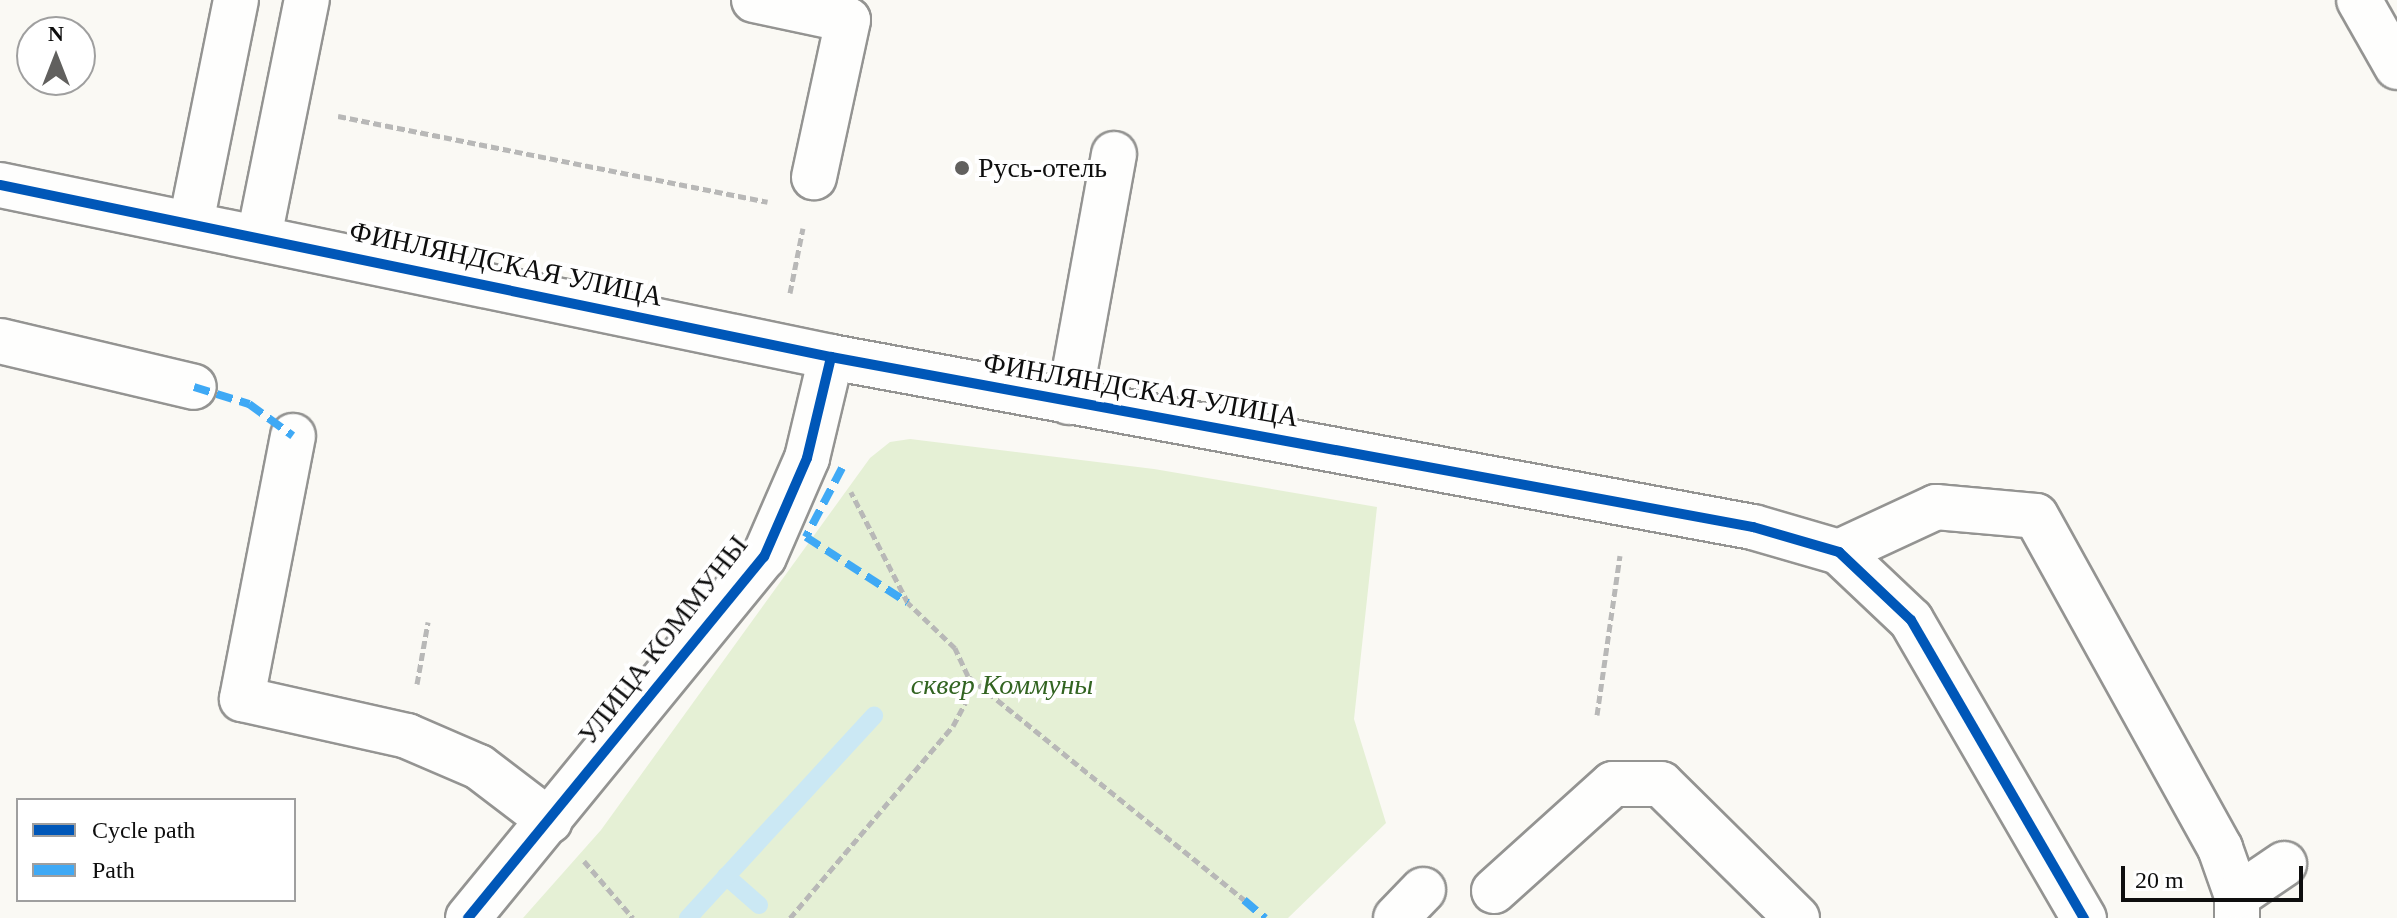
<!DOCTYPE html>
<meta charset="utf-8">
<style>
body{margin:0}
#map{position:relative;width:2397px;height:918px;overflow:hidden;background:#faf9f4;font-family:"Times New Roman",serif}
div>[style]{position:absolute}
.green>*{inset:0;background:#e5f0d5}
.stream>*{height:18px;margin:-9px;padding:0 9px;transform-origin:9px;border-radius:9px;background:#cbe8f4}
.path>*{height:5px;margin-top:-2.5px;transform-origin:0;background:repeating-linear-gradient(90deg,#b8b8b7 0 8px,transparent 0 12px)}
.roads{filter:drop-shadow(2px 0 #949492) drop-shadow(-2px 0 #949492) drop-shadow(0 2px #949492) drop-shadow(0 -2px #949492)}
.minor>*{height:44px;margin:-22px;padding:0 22px;transform-origin:22px;border-radius:22px;background:#fefefd}
.quiet>*{height:8px;margin-top:-4px;transform-origin:0;background:repeating-linear-gradient(90deg,#3fa9f5 0 16px,transparent 0 24px)}
.cycleway>*{height:10px;margin:-5px;padding:0 5px;transform-origin:5px;border-radius:5px;background:#0057b8}
.dots>*{width:22px;height:22px;translate:-50% -50%;box-sizing:border-box;border:4px solid #fff;border-radius:50%}
span{translate:-50% -50%;white-space:nowrap;text-align:center;line-height:1.15;-webkit-text-stroke:8px #fff;paint-order:stroke}
.poi-label{font-size:28px;color:#0e0e0e}
.left{translate:0 -50%;text-align:left}
.street-label{font-size:28px;color:#0e0e0e}
.park-label{font-size:28px;color:#326421;font-style:italic}
.legend{position:absolute;left:16px;top:798px;width:280px;height:104px;box-sizing:border-box;background:#fff;border:2px solid #9f9f9f;margin:0;padding:10px 14px;list-style:none;font-size:24px;color:#0e0e0e}
.legend li{display:flex;align-items:center;gap:16px;height:40px}
.legend b{width:40px;border:2px solid #9f9f9f}
.north{position:absolute;left:16px;top:16px;width:80px;height:80px;box-sizing:border-box;background:#fff;border:2px solid #9f9f9f;border-radius:50%;rotate:0deg;font-size:22px;font-weight:700;line-height:32px;text-align:center;color:#0e0e0e}
.north::after{content:'';display:block;margin:auto;width:28px;height:36px;background:#61605e;clip-path:polygon(50% 0,100% 100%,50% 72%,0 100%)}
.scale{position:absolute;left:2121px;top:866px;width:182px;height:36px;box-sizing:border-box;border:4px solid #0e0e0e;border-top:0;padding-left:10px;font-size:24px;line-height:28px;white-space:nowrap;color:#0e0e0e;-webkit-text-stroke:6px #fff;paint-order:stroke}
</style>
<div id="map">
<div class="green">
<div style="clip-path:polygon(910px 439px,1154px 469px,1377px 507px,1354px 719px,1386px 823px,1288px 918px,523px 918px,601px 830px,870px 458px,890px 442px)"></div>
</div>
<div class="stream">
<div style="left:726px;top:876px;width:44px;rotate:41.3deg"></div>
<div style="left:688px;top:918px;width:275px;rotate:-47.4deg"></div>
</div>
<div class="path">
<div style="left:338px;top:116px;width:438px;rotate:11.3deg"></div>
<div style="left:790px;top:293px;width:66px;rotate:-78.7deg"></div>
<div style="left:969px;top:677px;width:354px;rotate:39deg"></div>
<div style="left:417px;top:684px;width:63px;rotate:-79.9deg"></div>
<div style="left:1597px;top:715px;width:161px;rotate:-81.8deg"></div>
<div style="left:584px;top:861px;width:75px;rotate:49.3deg"></div>
<div style="left:790px;top:918px;width:252px;rotate:-49.7deg"></div>
<div style="left:953px;top:726px;width:26px;rotate:-62deg"></div>
<div style="left:965px;top:703px;width:27px;rotate:-84deg"></div>
<div style="left:968px;top:676px;width:31px;rotate:-115deg"></div>
<div style="left:955px;top:648px;width:65px;rotate:-136.2deg"></div>
<div style="left:908px;top:603px;width:125px;rotate:-117.2deg"></div>
</div>
<div class="roads">
<div class="minor">
<div style="left:754px;top:0;width:96px;rotate:12deg"></div>
<div style="left:848px;top:20px;width:161px;rotate:102.2deg"></div>
<div style="left:2359px;top:0;width:77px;rotate:60.4deg"></div>
<div style="left:0;top:185px;width:849px;rotate:11.69deg"></div>
<div style="left:831px;top:357px;width:938px;rotate:10.45deg"></div>
<div style="left:1753px;top:527px;width:90px;rotate:16.2deg"></div>
<div style="left:1839px;top:552px;width:99px;rotate:43.4deg"></div>
<div style="left:1911px;top:620px;width:345px;rotate:59.9deg"></div>
<div style="left:191px;top:223px;width:227px;rotate:-78.6deg"></div>
<div style="left:259px;top:237px;width:242px;rotate:-78.6deg"></div>
<div style="left:0;top:341px;width:199px;rotate:13.3deg"></div>
<div style="left:1069px;top:402px;width:252px;rotate:-79.7deg"></div>
<div style="left:293px;top:436px;width:268px;rotate:101deg"></div>
<div style="left:242px;top:699px;width:169px;rotate:12.6deg"></div>
<div style="left:407px;top:736px;width:78px;rotate:23.3deg"></div>
<div style="left:479px;top:767px;width:89px;rotate:37.3deg"></div>
<div style="left:1839px;top:552px;width:107px;rotate:-24.9deg"></div>
<div style="left:1936px;top:507px;width:100px;rotate:5.1deg"></div>
<div style="left:2036px;top:516px;width:380px;rotate:61deg"></div>
<div style="left:2220px;top:848px;width:51px;rotate:70.5deg"></div>
<div style="left:2237px;top:896px;width:22px;rotate:90deg"></div>
<div style="left:1494px;top:891px;width:160px;rotate:-42deg"></div>
<div style="left:1613px;top:784px;width:48px"></div>
<div style="left:1661px;top:784px;width:191px;rotate:44.6deg"></div>
<div style="left:2237px;top:896px;width:57px;rotate:-34.2deg"></div>
<div style="left:468px;top:918px;width:467px;rotate:-50.7deg"></div>
<div style="left:764px;top:557px;width:108px;rotate:-66.5deg"></div>
<div style="left:807px;top:458px;width:104px;rotate:-76.6deg"></div>
<div style="left:1396px;top:918px;width:39px;rotate:-46deg"></div>
</div>
</div>
<div class="quiet">
<div style="left:194px;top:387px;width:58px;rotate:17.2deg"></div>
<div style="left:249px;top:404px;width:54px;rotate:36deg"></div>
<div style="left:842px;top:468px;width:78px;rotate:117.6deg"></div>
<div style="left:806px;top:537px;width:121px;rotate:32.9deg"></div>
<div style="left:1244px;top:900px;width:28px;rotate:41deg"></div>
</div>
<div class="cycleway">
<div style="left:0;top:185px;width:849px;rotate:11.69deg"></div>
<div style="left:831px;top:357px;width:938px;rotate:10.45deg"></div>
<div style="left:1753px;top:527px;width:90px;rotate:16.2deg"></div>
<div style="left:1839px;top:552px;width:99px;rotate:43.4deg"></div>
<div style="left:1911px;top:620px;width:345px;rotate:59.9deg"></div>
<div style="left:468px;top:918px;width:467px;rotate:-50.7deg"></div>
<div style="left:764px;top:557px;width:108px;rotate:-66.5deg"></div>
<div style="left:807px;top:458px;width:104px;rotate:-76.6deg"></div>
</div>
<div class="dots">
<div style="left:962px;top:168px;background:#61605e"></div>
</div>
<div class="poi-label">
<span class="left" style="left:978px;top:168px">Русь-отель</span>
</div>
<div class="street-label">
<span style="left:506px;top:264px;rotate:12deg">ФИНЛЯНДСКАЯ УЛИЦА</span>
<span style="left:1141px;top:390px;rotate:10deg">ФИНЛЯНДСКАЯ УЛИЦА</span>
<span style="left:663px;top:640px;rotate:-52deg">УЛИЦА КОММУНЫ</span>
</div>
<div class="park-label">
<span style="left:1002px;top:685px">сквер Коммуны</span>
</div>
<ul class="legend">
<li><b style="height:10px;background:#0057b8"></b>Cycle path</li>
<li><b style="height:10px;background:#3fa9f5"></b>Path</li>
</ul>
<div class="north">N</div>
<div class="scale">20 m</div>
</div>
